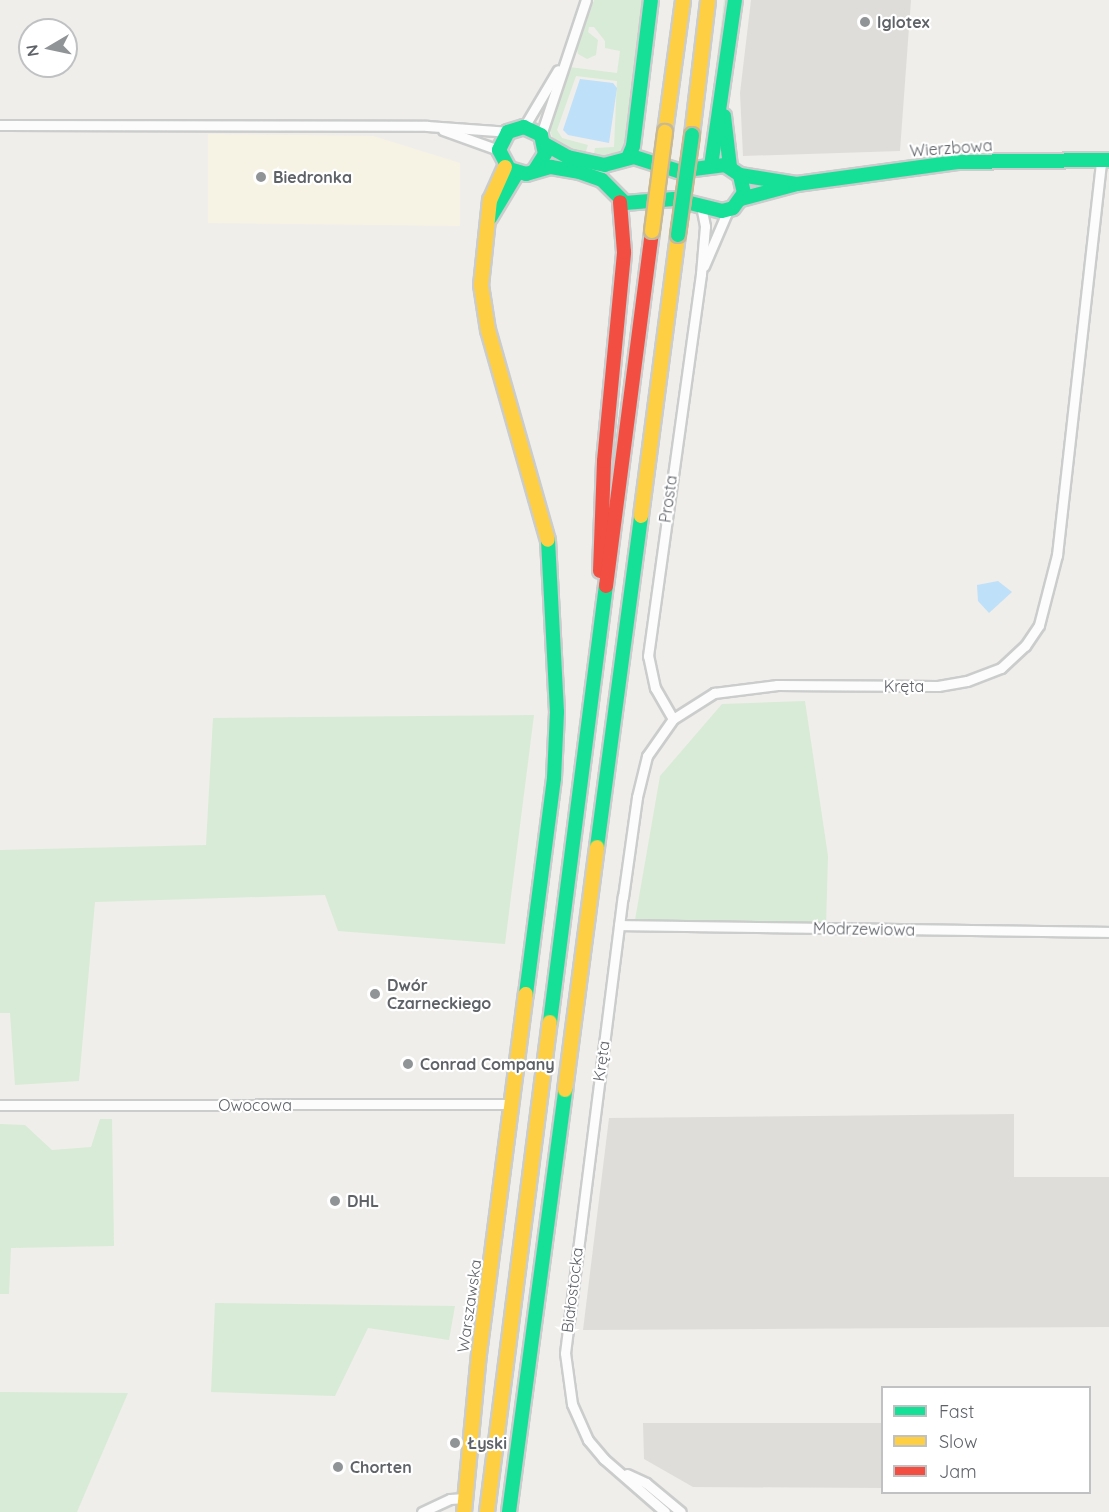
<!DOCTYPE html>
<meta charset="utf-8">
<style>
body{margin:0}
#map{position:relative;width:1109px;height:1512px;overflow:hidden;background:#efeeea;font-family:Quicksand,sans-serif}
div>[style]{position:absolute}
.commercial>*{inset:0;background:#f7f3e4}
.industrial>*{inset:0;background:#dfddda}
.green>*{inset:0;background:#d8ebd6}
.water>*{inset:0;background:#bfe0f9}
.roads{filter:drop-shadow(2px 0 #cbcccc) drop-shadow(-2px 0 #cbcccc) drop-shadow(0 2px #cbcccc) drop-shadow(0 -2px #cbcccc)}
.street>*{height:9px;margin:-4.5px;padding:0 4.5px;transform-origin:4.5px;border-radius:4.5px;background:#fdfcfc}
.fast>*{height:14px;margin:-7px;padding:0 7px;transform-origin:7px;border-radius:7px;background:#16e098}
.slow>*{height:14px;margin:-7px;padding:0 7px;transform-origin:7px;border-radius:7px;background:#ffcf43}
.jam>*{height:14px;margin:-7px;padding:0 7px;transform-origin:7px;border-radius:7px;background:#f24e42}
.bridges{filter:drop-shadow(2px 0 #c8b996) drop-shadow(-2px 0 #c8b996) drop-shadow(0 2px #c8b996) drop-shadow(0 -2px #c8b996)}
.fast-bridge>*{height:14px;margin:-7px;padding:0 7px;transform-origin:7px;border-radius:7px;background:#16e098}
.slow-bridge>*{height:14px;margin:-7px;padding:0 7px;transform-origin:7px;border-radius:7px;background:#ffcf43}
.dots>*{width:16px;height:16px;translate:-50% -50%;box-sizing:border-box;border:3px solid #fff;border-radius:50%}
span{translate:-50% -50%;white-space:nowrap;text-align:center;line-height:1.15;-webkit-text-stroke:4.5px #fff;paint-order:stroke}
.poi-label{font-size:16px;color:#5f6368;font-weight:700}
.left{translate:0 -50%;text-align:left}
.street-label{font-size:16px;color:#5f6368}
.legend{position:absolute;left:881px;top:1386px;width:210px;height:108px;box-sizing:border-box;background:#fff;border:2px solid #bfc1c3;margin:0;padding:8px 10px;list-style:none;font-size:18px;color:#5f6368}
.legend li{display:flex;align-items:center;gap:12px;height:30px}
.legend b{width:30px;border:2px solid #bfc1c3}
.north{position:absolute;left:18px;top:18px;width:60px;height:60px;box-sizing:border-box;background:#fff;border:2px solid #bfc1c3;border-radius:50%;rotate:261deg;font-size:16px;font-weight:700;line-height:24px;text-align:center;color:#5f6368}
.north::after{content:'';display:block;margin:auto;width:21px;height:27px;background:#919496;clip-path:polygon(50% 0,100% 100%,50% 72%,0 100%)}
</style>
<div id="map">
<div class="commercial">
<div style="clip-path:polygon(208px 134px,373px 136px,460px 163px,460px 226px,208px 223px)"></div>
</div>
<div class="industrial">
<div style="clip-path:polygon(751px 0,911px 0,900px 151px,743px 156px,740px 93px)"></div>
<div style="clip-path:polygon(1014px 1114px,1014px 1177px,1109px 1177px,1109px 1327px,583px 1330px,609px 1118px)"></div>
<div style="clip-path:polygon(643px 1423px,882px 1423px,882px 1488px,693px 1487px,644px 1459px)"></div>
</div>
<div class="green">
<div style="clip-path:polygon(594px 0,642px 0,624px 148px,615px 159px,604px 160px,594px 154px,595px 148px,614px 147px,617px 81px,576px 76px,557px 130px,562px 138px,588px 145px,586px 151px,566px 151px,555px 144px,550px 131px,549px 119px,569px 67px,617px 73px,620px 51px,605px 48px,605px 41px,594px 27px,589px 27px,588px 32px,598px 40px,596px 55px,587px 59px,578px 54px,577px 49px)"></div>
<div style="clip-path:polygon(724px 0,728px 0,710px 148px,705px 156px)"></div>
<div style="clip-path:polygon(805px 701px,828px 856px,826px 927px,635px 920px,660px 776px,722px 704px)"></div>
<div style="clip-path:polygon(534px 715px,505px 944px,338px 931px,325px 895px,95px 902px,79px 1081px,15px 1085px,10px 1013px,0 1013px,0 850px,206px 845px,213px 718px)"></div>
<div style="clip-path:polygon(100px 1119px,112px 1119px,114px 1246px,11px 1248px,9px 1294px,0 1294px,0 1124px,25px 1125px,52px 1150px,91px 1147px)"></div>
<div style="clip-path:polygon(215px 1303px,455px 1306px,449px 1340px,368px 1328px,335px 1396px,211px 1392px)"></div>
<div style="clip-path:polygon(0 1392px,128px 1393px,77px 1512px,0 1512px)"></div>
</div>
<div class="water">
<div style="clip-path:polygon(580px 79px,613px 83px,617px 88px,609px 143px,568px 135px,563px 130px)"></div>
<div style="clip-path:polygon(998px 581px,1012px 592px,989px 613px,978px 601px,977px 585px)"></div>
</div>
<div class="roads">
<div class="street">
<div style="left:0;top:125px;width:427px;rotate:0.1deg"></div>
<div style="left:427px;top:126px;width:81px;rotate:4.2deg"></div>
<div style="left:524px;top:127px;width:66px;rotate:-59.2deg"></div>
<div style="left:443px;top:130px;width:59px;rotate:19.7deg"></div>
<div style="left:541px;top:135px;width:142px;rotate:-71.6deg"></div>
<div style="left:704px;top:266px;width:61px;rotate:-66.8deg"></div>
<div style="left:673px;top:719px;width:36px;rotate:-120deg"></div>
<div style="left:655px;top:688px;width:33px;rotate:-102deg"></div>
<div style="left:648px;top:656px;width:386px;rotate:-82.1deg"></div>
<div style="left:701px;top:274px;width:48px;rotate:-85.2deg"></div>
<div style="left:705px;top:226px;width:20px;rotate:-101deg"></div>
<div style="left:619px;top:925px;width:490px;rotate:0.8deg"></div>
<div style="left:0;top:1105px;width:511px;rotate:-0.11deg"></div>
<div style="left:627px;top:1474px;width:21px;rotate:25deg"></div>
<div style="left:646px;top:1483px;width:45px;rotate:39.6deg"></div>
<div style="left:422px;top:1512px;width:31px;rotate:-25deg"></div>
<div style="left:450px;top:1499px;width:15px;rotate:-4deg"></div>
<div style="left:665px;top:1512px;width:81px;rotate:-139deg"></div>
<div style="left:604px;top:1459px;width:25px;rotate:-130deg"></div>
<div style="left:588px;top:1440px;width:39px;rotate:-114deg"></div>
<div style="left:572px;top:1404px;width:51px;rotate:-97.8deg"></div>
<div style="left:565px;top:1353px;width:460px;rotate:-82.8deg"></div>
<div style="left:623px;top:897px;width:101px;rotate:-82deg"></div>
<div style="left:637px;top:797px;width:42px;rotate:-76.3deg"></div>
<div style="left:647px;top:756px;width:45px;rotate:-54.9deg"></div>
<div style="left:673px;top:719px;width:49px;rotate:-32.4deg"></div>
<div style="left:714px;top:693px;width:64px;rotate:-7.2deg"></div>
<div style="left:777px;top:685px;width:161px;rotate:0.4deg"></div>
<div style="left:938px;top:686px;width:29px;rotate:-10deg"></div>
<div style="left:967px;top:681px;width:36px;rotate:-21deg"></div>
<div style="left:1001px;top:668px;width:33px;rotate:-43deg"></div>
<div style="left:1025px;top:646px;width:25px;rotate:-56deg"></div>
<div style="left:1039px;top:625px;width:72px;rotate:-75.6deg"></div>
<div style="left:1057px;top:555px;width:397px;rotate:-83.6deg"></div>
</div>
<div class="fast">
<div style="left:724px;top:116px;width:51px;rotate:83.3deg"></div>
<div style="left:628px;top:158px;width:13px;rotate:-67deg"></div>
<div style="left:633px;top:146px;width:147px;rotate:-83deg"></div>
<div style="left:711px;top:166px;width:168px;rotate:-81.8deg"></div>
<div style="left:535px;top:170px;width:19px;rotate:-58deg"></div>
<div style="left:545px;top:154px;width:19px;rotate:-102deg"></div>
<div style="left:541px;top:135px;width:19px;rotate:-155deg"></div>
<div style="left:524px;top:127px;width:17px;rotate:163deg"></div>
<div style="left:508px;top:132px;width:20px;rotate:117deg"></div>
<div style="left:499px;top:150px;width:21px;rotate:62deg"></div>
<div style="left:509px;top:169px;width:18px;rotate:16deg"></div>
<div style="left:526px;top:174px;width:26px;rotate:-16deg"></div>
<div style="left:551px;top:167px;width:28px;rotate:10deg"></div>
<div style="left:579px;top:172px;width:24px;rotate:19deg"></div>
<div style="left:602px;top:180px;width:33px;rotate:45deg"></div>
<div style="left:625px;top:203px;width:49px;rotate:-4.7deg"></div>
<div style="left:674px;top:199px;width:49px;rotate:14deg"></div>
<div style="left:722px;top:211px;width:11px;rotate:-15deg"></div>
<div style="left:733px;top:208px;width:19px;rotate:-54deg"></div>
<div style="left:744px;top:193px;width:18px;rotate:-103deg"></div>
<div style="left:740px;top:175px;width:18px;rotate:-146deg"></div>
<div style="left:725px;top:165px;width:47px;rotate:172.7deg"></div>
<div style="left:678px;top:171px;width:46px;rotate:-162.3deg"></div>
<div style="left:634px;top:157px;width:30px;rotate:165deg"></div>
<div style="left:605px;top:165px;width:38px;rotate:-168deg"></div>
<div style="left:568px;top:157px;width:26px;rotate:-151deg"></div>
<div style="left:740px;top:175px;width:57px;rotate:9.1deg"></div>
<div style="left:741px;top:199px;width:58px;rotate:-15deg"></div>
<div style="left:797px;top:184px;width:162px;rotate:-7.8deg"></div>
<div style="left:957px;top:162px;width:152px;rotate:-0.8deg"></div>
<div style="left:490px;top:218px;width:52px;rotate:-59deg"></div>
<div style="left:597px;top:847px;width:334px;rotate:-82.4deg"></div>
<div style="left:526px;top:994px;width:218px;rotate:-82.6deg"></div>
<div style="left:554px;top:778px;width:66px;rotate:-87.4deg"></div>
<div style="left:557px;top:712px;width:172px;rotate:-93deg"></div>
<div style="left:550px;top:1022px;width:440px;rotate:-82.7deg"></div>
<div style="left:509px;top:1512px;width:426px;rotate:-82.4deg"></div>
</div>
<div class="slow">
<div style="left:665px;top:132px;width:133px;rotate:-82.2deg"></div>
<div style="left:692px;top:135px;width:136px;rotate:-83.2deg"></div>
<div style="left:505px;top:167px;width:36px;rotate:114deg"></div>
<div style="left:490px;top:200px;width:85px;rotate:96deg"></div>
<div style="left:481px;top:285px;width:46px;rotate:81.2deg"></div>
<div style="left:488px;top:330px;width:218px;rotate:74.1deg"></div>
<div style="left:641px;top:516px;width:283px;rotate:-82.5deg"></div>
<div style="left:565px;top:1090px;width:245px;rotate:-82.5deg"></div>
<div style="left:464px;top:1512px;width:159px;rotate:-84.6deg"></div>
<div style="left:479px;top:1354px;width:363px;rotate:-82.6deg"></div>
<div style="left:487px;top:1512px;width:494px;rotate:-82.7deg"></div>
</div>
<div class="jam">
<div style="left:600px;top:571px;width:110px;rotate:-87.9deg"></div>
<div style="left:604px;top:461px;width:210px;rotate:-84.5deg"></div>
<div style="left:624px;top:252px;width:50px;rotate:-94.6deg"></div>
<div style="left:606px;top:586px;width:358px;rotate:-82.6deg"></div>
</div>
</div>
<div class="bridges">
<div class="fast-bridge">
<div style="left:678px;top:235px;width:101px;rotate:-82deg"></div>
</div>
<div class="slow-bridge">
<div style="left:652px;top:231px;width:100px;rotate:-82.5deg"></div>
</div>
</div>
<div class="dots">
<div style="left:865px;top:22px;background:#919496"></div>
<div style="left:261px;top:177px;background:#919496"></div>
<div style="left:375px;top:994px;background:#919496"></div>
<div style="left:408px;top:1064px;background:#919496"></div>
<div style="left:335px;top:1201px;background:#919496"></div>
<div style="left:455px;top:1443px;background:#919496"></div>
<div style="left:338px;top:1467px;background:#919496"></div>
</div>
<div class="poi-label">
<span class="left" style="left:877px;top:22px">Iglotex</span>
<span class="left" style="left:273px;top:177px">Biedronka</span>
<span class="left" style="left:387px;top:994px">Dwór<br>Czarneckiego</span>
<span class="left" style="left:420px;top:1064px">Conrad Company</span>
<span class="left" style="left:347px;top:1201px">DHL</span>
<span class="left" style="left:467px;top:1443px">Łyski</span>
<span class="left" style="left:350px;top:1467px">Chorten</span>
</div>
<div class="street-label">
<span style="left:951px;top:148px;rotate:-4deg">Wierzbowa</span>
<span style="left:668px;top:499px;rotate:-82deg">Prosta</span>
<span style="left:904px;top:686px">Kręta</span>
<span style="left:864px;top:929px;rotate:1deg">Modrzewiowa</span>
<span style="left:601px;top:1061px;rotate:-82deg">Kręta</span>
<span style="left:255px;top:1105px">Owocowa</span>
<span style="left:572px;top:1290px;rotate:-83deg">Białostocka</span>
<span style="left:469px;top:1306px;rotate:-82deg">Warszawska</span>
</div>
<ul class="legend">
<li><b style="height:8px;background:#16e098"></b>Fast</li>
<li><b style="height:8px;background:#ffcf43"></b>Slow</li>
<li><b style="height:8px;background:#f24e42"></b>Jam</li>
</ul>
<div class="north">N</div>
</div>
